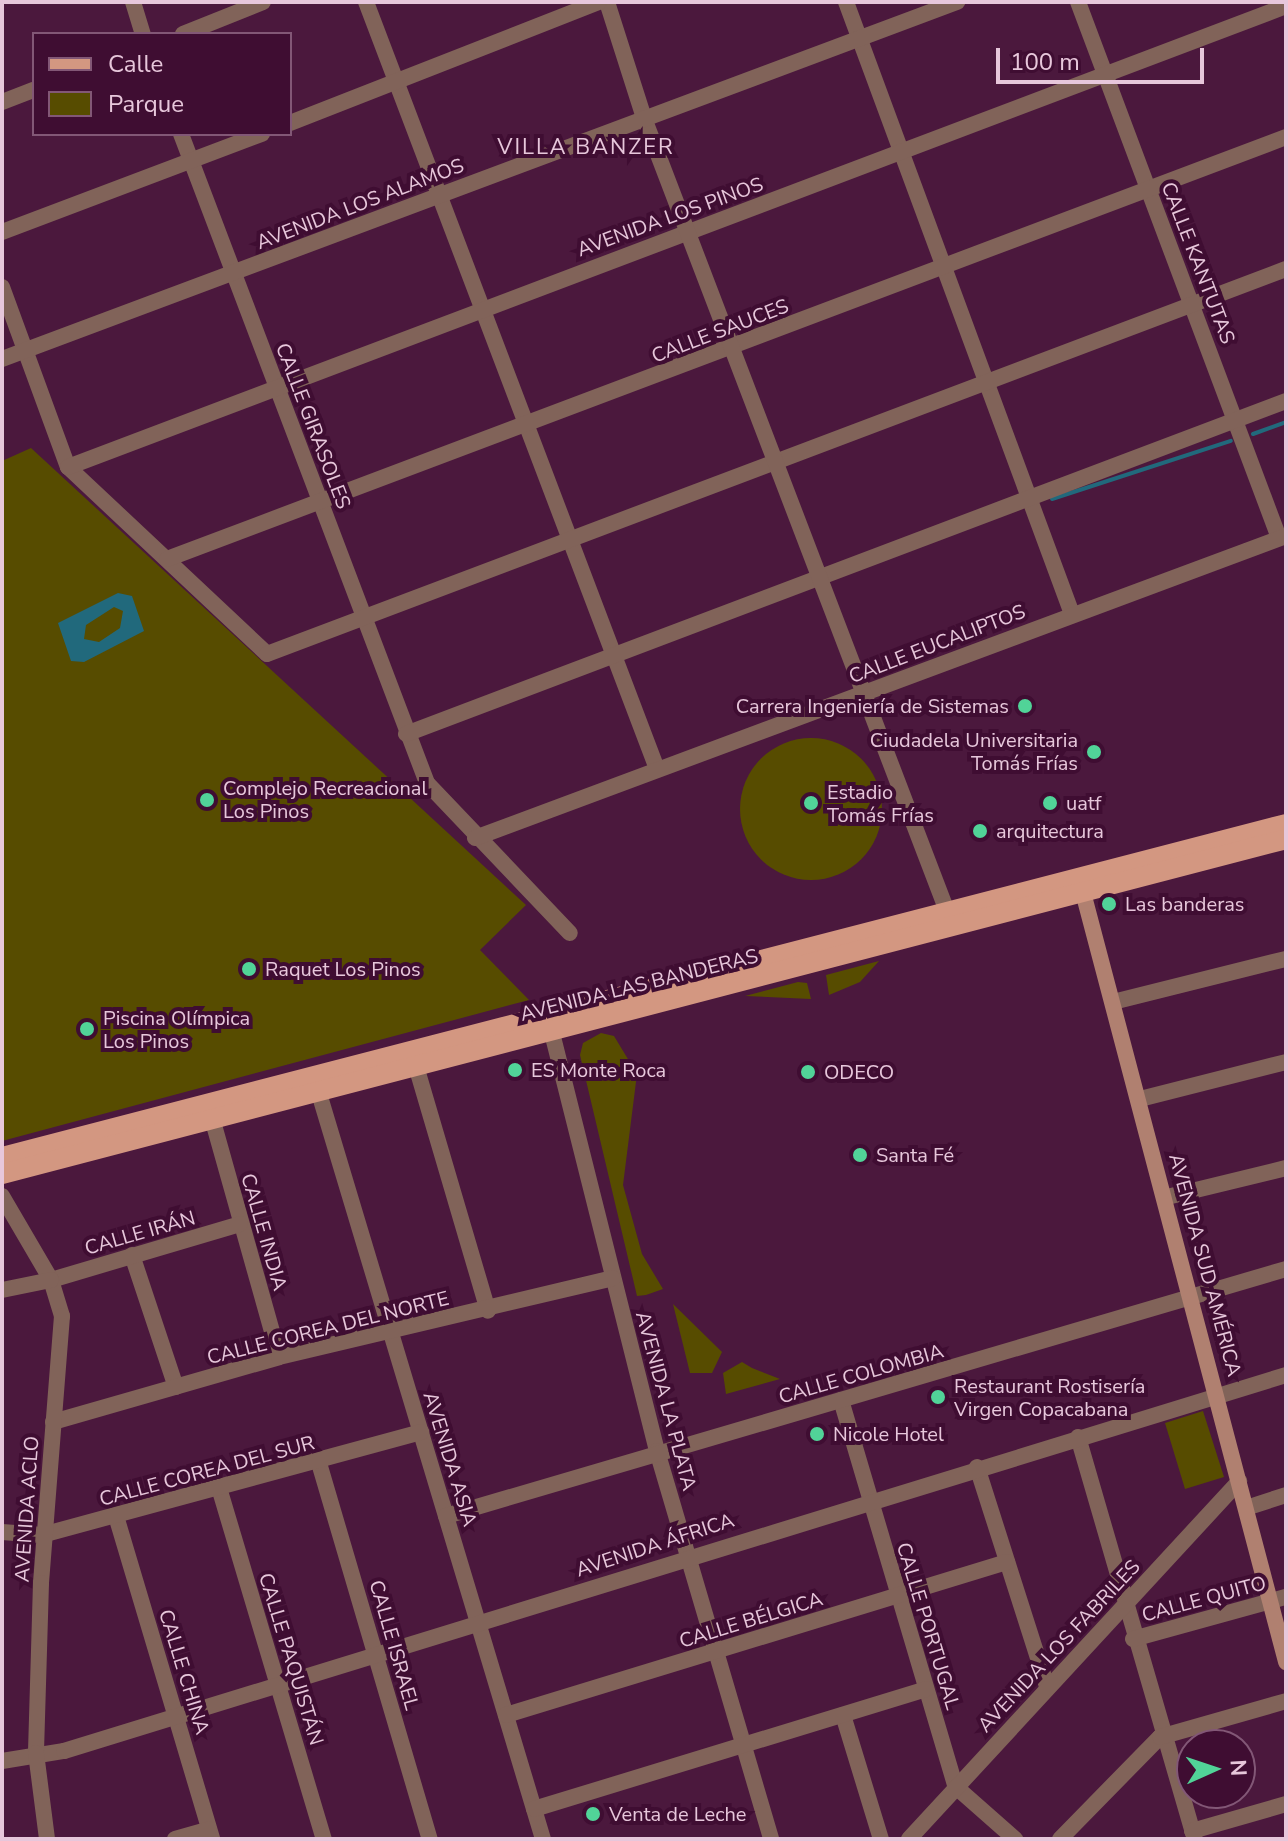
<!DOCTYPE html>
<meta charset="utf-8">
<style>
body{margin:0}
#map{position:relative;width:1288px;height:1841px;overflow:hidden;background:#4b183d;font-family:"Nunito Sans",sans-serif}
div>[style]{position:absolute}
.green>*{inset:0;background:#574c00}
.round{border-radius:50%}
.water>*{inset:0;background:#21697c}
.stream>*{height:4px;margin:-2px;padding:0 2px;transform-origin:2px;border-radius:2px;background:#21697c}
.minor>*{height:16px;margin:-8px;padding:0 8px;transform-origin:8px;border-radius:8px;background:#816359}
.tertiary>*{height:16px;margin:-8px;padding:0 8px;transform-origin:8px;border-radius:8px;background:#816359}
.secondary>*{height:16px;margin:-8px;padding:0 8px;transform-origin:8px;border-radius:8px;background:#b08070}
.primary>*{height:20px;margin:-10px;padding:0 10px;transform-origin:10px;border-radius:10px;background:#d39781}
.dots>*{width:22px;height:22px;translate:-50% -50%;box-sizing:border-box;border:4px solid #3f0d32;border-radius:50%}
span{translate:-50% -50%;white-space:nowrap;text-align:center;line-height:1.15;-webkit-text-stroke:8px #3f0d32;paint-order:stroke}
.street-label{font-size:20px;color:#e7c7db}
.poi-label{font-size:20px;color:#e7c7db}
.right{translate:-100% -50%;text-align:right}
.left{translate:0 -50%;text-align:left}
.neighbourhood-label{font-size:22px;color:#e7c7db;letter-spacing:2px}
.frame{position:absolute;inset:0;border:4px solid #e7c7db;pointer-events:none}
.legend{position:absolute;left:32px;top:32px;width:260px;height:104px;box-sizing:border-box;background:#3f0d32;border:2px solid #825776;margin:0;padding:10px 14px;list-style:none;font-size:24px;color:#e7c7db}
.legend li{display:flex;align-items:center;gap:16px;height:40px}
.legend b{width:40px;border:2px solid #825776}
.north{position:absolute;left:1176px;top:1729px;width:80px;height:80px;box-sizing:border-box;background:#3f0d32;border:2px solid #825776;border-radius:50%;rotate:87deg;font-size:22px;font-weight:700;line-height:32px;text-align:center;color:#e7c7db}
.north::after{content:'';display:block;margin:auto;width:28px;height:36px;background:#51d398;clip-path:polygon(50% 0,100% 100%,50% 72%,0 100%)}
.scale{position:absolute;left:996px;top:48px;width:208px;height:36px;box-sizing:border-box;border:4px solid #e7c7db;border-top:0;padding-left:10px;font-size:24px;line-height:28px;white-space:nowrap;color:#e7c7db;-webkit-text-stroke:6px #3f0d32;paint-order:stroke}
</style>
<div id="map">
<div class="green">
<div style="clip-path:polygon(31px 448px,526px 905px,480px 950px,529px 1000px,2px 1141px,2px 461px)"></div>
<div class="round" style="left:740px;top:738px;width:142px;height:142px"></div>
<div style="clip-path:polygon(879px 961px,860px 982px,829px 995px,826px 975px)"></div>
<div style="clip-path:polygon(798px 982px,807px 983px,811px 999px,745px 996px)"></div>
<div style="clip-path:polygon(601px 1033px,614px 1036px,637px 1074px,623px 1185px,642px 1254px,663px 1289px,646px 1295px,637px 1296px,580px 1055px,583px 1043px)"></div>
<div style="clip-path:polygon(673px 1304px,722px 1352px,712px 1373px,690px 1373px)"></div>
<div style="clip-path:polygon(742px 1362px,752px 1368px,780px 1379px,726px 1394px,723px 1373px)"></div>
<div style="clip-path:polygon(1203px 1411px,1224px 1477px,1185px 1489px,1165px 1423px)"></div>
</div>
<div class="water">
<div style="clip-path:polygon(evenodd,118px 593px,132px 596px,144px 631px,84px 662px,71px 661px,58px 623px,118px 593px,114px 607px,123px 611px,120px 628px,99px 642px,84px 639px,86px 625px,114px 607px)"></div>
</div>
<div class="stream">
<div style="left:1253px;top:434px;width:35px;rotate:-20deg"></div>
<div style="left:1052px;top:499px;width:188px;rotate:-18deg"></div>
</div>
<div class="minor">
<div style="left:133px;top:2px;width:34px;rotate:73deg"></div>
<div style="left:366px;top:2px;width:820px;rotate:69.22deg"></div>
<div style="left:607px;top:2px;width:122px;rotate:72.3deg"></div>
<div style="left:846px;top:2px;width:652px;rotate:69.73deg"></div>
<div style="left:1078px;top:2px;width:572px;rotate:69.44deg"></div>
<div style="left:183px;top:34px;width:86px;rotate:-21.8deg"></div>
<div style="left:2px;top:102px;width:34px;rotate:-21deg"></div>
<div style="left:290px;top:123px;width:332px;rotate:-21.4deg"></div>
<div style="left:181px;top:134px;width:694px;rotate:69.24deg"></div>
<div style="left:427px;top:783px;width:207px;rotate:46.4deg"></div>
<div style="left:2px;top:232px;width:278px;rotate:-20.7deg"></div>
<div style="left:2px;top:287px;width:192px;rotate:69.9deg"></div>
<div style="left:68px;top:467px;width:273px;rotate:43.2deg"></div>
<div style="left:267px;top:654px;width:1089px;rotate:-20.7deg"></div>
<div style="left:68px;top:467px;width:1302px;rotate:-20.73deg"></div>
<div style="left:167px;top:559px;width:1196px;rotate:-20.66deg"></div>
<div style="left:406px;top:734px;width:941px;rotate:-20.73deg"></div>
<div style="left:475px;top:838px;width:865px;rotate:-20.42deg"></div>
<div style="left:1113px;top:1002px;width:178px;rotate:-14deg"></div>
<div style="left:549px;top:1021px;width:443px;rotate:75.9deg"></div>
<div style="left:657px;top:1451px;width:404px;rotate:73.6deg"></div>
<div style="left:416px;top:1066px;width:255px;rotate:73.6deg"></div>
<div style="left:318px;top:1090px;width:782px;rotate:73.28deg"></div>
<div style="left:1140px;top:1099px;width:151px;rotate:-14.2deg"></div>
<div style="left:212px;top:1118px;width:248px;rotate:74.3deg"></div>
<div style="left:1167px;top:1197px;width:122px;rotate:-13.7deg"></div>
<div style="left:132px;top:1255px;width:139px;rotate:71.6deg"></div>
<div style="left:51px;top:1280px;width:197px;rotate:-16.5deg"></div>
<div style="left:841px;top:1400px;width:404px;rotate:73.5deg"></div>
<div style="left:956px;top:1787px;width:79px;rotate:41.4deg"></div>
<div style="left:53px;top:1422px;width:235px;rotate:-16deg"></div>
<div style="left:279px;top:1357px;width:343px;rotate:-13.3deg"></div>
<div style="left:1078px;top:1437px;width:419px;rotate:73.8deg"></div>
<div style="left:319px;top:1463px;width:392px;rotate:73.6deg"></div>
<div style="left:977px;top:1467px;width:230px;rotate:72.3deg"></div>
<div style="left:220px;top:1491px;width:363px;rotate:73.4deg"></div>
<div style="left:1246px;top:1508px;width:42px;rotate:-18deg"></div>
<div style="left:116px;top:1516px;width:337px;rotate:73.4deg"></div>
<div style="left:446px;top:1516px;width:876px;rotate:-16.39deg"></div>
<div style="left:2px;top:1532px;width:40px;rotate:4.3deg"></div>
<div style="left:42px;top:1535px;width:393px;rotate:-15.2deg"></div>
<div style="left:1133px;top:1639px;width:159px;rotate:-15.4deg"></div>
<div style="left:506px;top:1715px;width:524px;rotate:-16.98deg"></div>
<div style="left:843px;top:1715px;width:130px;rotate:73deg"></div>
<div style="left:2px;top:1761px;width:63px;rotate:-9.2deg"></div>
<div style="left:64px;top:1751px;width:1279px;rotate:-17.1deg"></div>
<div style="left:534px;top:1809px;width:410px;rotate:-17deg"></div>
<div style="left:1192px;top:1831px;width:98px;rotate:-16deg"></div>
<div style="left:175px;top:1839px;width:35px;rotate:-16deg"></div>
<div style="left:909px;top:1839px;width:487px;rotate:-47.3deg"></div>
<div style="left:1060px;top:1839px;width:143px;rotate:-45.6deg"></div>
<div style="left:1160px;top:1737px;width:131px;rotate:-15.9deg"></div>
</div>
<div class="tertiary">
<div style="left:644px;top:118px;width:849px;rotate:69.09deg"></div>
<div style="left:2px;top:359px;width:1020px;rotate:-20.5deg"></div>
<div style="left:2px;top:1196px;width:97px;rotate:59.7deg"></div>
<div style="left:51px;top:1280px;width:38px;rotate:73deg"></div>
<div style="left:62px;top:1316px;width:268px;rotate:94.5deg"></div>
<div style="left:41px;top:1583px;width:170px;rotate:91.7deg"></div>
<div style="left:36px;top:1753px;width:87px;rotate:82.7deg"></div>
<div style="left:2px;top:1290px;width:50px;rotate:-11.5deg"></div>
</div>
<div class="secondary">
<div style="left:1080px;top:881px;width:808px;rotate:75.22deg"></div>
</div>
<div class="primary">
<div style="left:2px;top:1157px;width:1326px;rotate:-14.54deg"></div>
<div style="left:2px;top:1174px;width:1327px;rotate:-14.62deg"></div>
</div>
<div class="dots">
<div style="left:1025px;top:706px;background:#51d398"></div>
<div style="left:1094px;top:752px;background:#51d398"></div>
<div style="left:207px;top:800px;background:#51d398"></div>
<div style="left:811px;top:803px;background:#51d398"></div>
<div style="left:1050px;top:803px;background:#51d398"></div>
<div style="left:980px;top:831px;background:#51d398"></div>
<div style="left:1109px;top:904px;background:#51d398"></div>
<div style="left:249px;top:969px;background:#51d398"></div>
<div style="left:87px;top:1029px;background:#51d398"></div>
<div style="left:515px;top:1070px;background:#51d398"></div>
<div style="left:808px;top:1072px;background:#51d398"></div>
<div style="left:860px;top:1155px;background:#51d398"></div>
<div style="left:938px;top:1397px;background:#51d398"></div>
<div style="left:817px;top:1434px;background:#51d398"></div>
<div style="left:593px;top:1814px;background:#51d398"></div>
</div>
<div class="street-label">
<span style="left:360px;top:204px;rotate:-21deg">AVENIDA LOS ALAMOS</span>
<span style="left:670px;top:217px;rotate:-20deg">AVENIDA LOS PINOS</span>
<span style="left:1198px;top:263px;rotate:69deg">CALLE KANTUTAS</span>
<span style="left:720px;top:331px;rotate:-21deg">CALLE SAUCES</span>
<span style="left:313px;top:426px;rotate:69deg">CALLE GIRASOLES</span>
<span style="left:937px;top:644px;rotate:-21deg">CALLE EUCALIPTOS</span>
<span style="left:639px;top:985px;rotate:-14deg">AVENIDA LAS BANDERAS</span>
<span style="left:264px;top:1232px;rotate:74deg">CALLE INDIA</span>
<span style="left:140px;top:1233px;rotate:-16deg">CALLE IRÁN</span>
<span style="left:1205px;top:1265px;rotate:75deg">AVENIDA SUD AMÉRICA</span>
<span style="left:328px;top:1328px;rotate:-14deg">CALLE COREA DEL NORTE</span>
<span style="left:861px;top:1374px;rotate:-16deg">CALLE COLOMBIA</span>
<span style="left:666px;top:1401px;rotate:75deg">AVENIDA LA PLATA</span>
<span style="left:450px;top:1459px;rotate:73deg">AVENIDA ASIA</span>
<span style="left:207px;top:1471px;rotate:-15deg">CALLE COREA DEL SUR</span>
<span style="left:27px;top:1509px;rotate:-86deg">AVENIDA ACLO</span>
<span style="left:655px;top:1545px;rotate:-18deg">AVENIDA ÁFRICA</span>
<span style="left:1204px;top:1599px;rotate:-15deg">CALLE QUITO</span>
<span style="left:751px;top:1620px;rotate:-17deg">CALLE BÉLGICA</span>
<span style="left:928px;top:1626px;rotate:73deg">CALLE PORTUGAL</span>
<span style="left:394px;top:1645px;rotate:74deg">CALLE ISRAEL</span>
<span style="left:1059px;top:1646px;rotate:-47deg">AVENIDA LOS FABRILES</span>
<span style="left:291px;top:1659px;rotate:73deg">CALLE PAQUISTÁN</span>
<span style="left:184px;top:1672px;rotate:73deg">CALLE CHINA</span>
</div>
<div class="poi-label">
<span class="right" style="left:1009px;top:706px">Carrera Ingeniería de Sistemas</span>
<span class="right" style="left:1078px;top:752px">Ciudadela Universitaria<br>Tomás Frías</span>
<span class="left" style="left:223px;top:800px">Complejo Recreacional<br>Los Pinos</span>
<span class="left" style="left:827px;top:804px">Estadio<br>Tomás Frías</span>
<span class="left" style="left:1066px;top:803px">uatf</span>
<span class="left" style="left:996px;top:831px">arquitectura</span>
<span class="left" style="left:1125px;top:904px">Las banderas</span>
<span class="left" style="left:265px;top:969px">Raquet Los Pinos</span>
<span class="left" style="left:103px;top:1030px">Piscina Olímpica<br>Los Pinos</span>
<span class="left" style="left:531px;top:1070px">ES Monte Roca</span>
<span class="left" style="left:824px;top:1072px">ODECO</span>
<span class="left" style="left:876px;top:1155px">Santa Fé</span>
<span class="left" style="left:954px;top:1398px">Restaurant Rostisería<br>Virgen Copacabana</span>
<span class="left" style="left:833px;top:1434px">Nicole Hotel</span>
<span class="left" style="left:609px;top:1814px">Venta de Leche</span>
</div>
<div class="neighbourhood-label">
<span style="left:586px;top:148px">VILLA BANZER</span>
</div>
<div class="frame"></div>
<ul class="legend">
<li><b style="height:10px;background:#d39781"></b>Calle</li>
<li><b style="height:22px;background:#574c00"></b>Parque</li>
</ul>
<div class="north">N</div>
<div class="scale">100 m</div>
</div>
